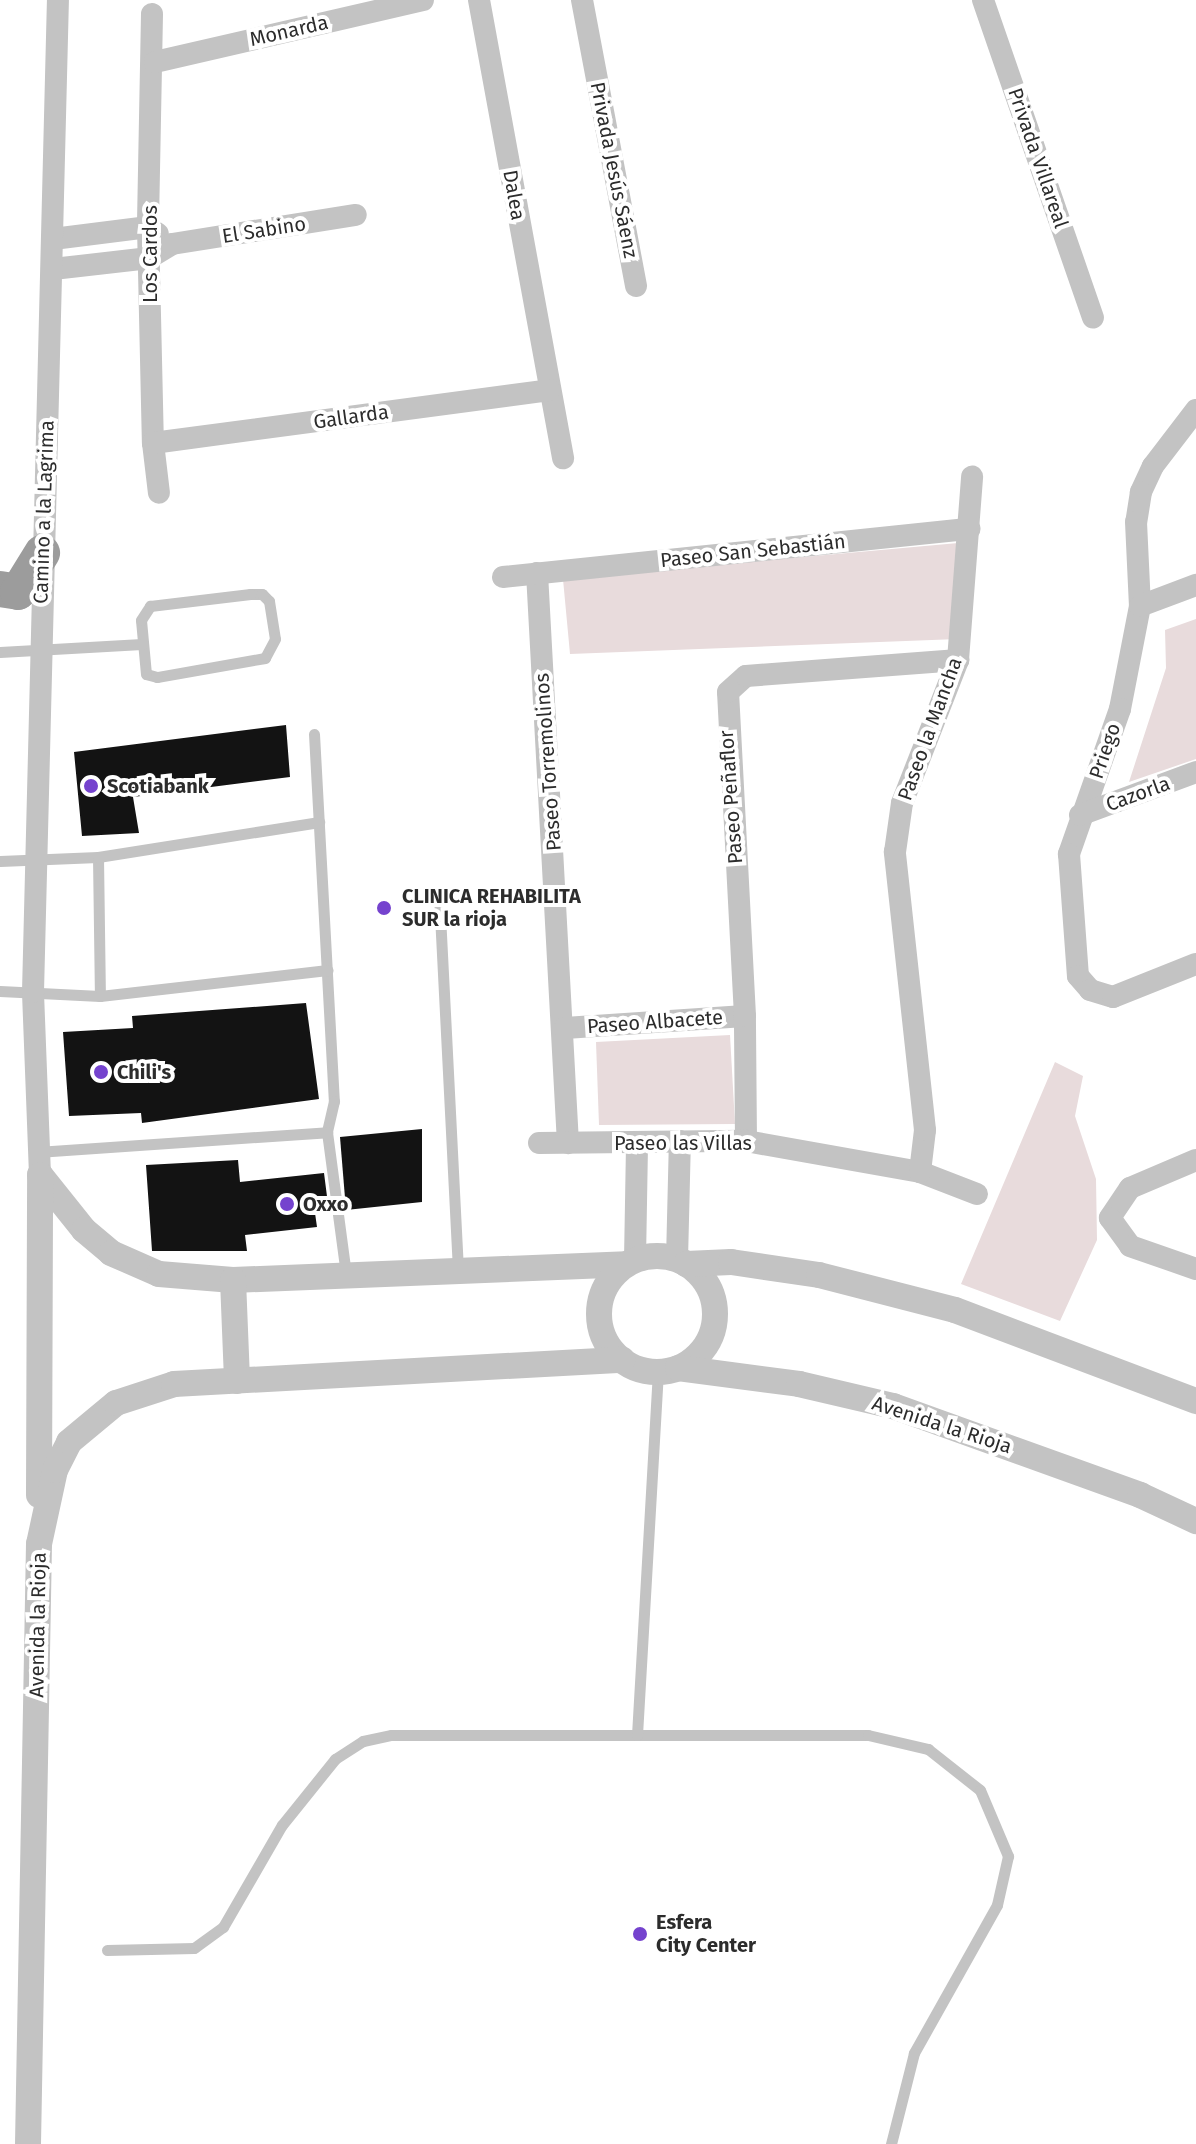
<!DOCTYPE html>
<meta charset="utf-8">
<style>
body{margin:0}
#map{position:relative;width:1196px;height:2144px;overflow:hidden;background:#fff;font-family:"Fira Sans",sans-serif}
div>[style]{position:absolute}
.green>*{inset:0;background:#e8dbdc}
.building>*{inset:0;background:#131313}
.service>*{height:11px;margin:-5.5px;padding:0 5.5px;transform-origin:5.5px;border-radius:5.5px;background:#c3c3c3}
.minor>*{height:22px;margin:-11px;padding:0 11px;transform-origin:11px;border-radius:11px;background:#c3c3c3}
.tertiary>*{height:26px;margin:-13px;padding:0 13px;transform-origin:13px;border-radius:13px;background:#c3c3c3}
.tertiary>.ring{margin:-13px;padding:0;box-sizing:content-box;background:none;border:26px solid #c3c3c3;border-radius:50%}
.trunk>*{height:36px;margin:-18px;padding:0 18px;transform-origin:18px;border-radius:18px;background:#9c9c9c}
.dots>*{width:22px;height:22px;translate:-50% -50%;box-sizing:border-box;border:4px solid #fff;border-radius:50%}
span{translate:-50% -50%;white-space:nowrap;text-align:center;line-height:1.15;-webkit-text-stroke:8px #fff;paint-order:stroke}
.street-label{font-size:20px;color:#2c2c2c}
.poi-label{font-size:20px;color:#2c2c2c;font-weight:700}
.left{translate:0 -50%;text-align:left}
</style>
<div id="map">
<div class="green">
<div style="clip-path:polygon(958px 543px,958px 639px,570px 654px,563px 579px)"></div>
<div style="clip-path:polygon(1196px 619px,1196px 759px,1129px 782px,1166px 668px,1165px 630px)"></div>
<div style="clip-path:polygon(730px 1035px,735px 1124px,599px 1125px,596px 1042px)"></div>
<div style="clip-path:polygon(1055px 1062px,1083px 1076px,1075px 1116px,1096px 1179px,1097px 1240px,1060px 1321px,961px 1284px)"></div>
</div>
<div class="building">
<div style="clip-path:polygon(286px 725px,290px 777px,133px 797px,139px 833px,82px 836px,74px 752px)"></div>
<div style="clip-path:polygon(306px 1003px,319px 1099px,142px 1123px,141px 1113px,69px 1116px,63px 1032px,133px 1028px,132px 1016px)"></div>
<div style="clip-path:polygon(422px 1129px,422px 1202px,346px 1210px,340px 1137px)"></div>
<div style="clip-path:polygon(238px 1160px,240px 1182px,324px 1173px,329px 1212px,315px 1213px,317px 1227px,245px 1235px,247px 1251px,152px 1251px,146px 1165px)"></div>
</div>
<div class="service">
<div style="left:250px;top:594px;width:12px"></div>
<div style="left:262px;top:594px;width:10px;rotate:45deg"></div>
<div style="left:269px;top:601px;width:38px;rotate:81deg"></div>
<div style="left:275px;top:639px;width:21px;rotate:118deg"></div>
<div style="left:265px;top:658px;width:110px;rotate:170deg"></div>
<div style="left:157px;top:677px;width:11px;rotate:-165deg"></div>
<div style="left:146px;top:674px;width:54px;rotate:-95.3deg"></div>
<div style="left:141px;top:620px;width:17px;rotate:-57deg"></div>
<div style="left:150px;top:606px;width:101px;rotate:-6.8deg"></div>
<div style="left:0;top:652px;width:142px;rotate:-3.2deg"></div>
<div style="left:314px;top:734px;width:368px;rotate:86.9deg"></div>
<div style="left:334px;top:1101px;width:32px;rotate:103deg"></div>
<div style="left:327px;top:1132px;width:144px;rotate:82.4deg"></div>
<div style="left:98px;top:857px;width:139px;rotate:89.2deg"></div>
<div style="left:0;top:861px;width:98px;rotate:-2.3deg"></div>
<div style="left:98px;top:857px;width:224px;rotate:-9deg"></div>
<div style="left:439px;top:895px;width:375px;rotate:87.1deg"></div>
<div style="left:0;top:991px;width:100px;rotate:2.9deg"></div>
<div style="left:100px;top:996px;width:229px;rotate:-6.5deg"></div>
<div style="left:37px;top:1152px;width:291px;rotate:-3.9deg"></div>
<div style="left:637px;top:1735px;width:231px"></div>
<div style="left:868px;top:1735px;width:62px;rotate:13.1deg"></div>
<div style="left:928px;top:1749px;width:66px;rotate:38.3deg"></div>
<div style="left:980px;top:1790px;width:72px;rotate:67deg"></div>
<div style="left:1008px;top:1856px;width:50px;rotate:102.7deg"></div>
<div style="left:997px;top:1905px;width:170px;rotate:119.3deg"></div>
<div style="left:914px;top:2053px;width:94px;rotate:104.2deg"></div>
<div style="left:107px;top:1950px;width:87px;rotate:-1.3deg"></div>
<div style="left:194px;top:1948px;width:36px;rotate:-36deg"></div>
<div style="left:223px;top:1927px;width:118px;rotate:-60deg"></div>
<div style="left:282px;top:1825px;width:85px;rotate:-51.2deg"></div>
<div style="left:335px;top:1759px;width:33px;rotate:-33deg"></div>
<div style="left:363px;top:1741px;width:29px;rotate:-12deg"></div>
<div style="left:391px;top:1735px;width:246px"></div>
<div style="left:637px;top:1735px;width:364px;rotate:-86.7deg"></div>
</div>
<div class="minor">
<div style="left:479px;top:0;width:466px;rotate:79.6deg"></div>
<div style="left:582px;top:0;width:291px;rotate:79.3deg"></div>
<div style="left:983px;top:0;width:336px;rotate:70.9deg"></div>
<div style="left:152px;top:14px;width:213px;rotate:91.1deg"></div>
<div style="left:148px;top:227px;width:216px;rotate:88.7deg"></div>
<div style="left:153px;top:443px;width:50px;rotate:83.2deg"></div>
<div style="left:155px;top:62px;width:275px;rotate:-13deg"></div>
<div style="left:53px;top:239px;width:96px;rotate:-7.2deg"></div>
<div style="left:148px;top:227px;width:12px;rotate:35deg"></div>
<div style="left:53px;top:269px;width:97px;rotate:-6.5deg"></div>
<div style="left:149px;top:258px;width:27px;rotate:-31deg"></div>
<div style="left:172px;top:244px;width:186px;rotate:-9deg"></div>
<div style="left:1196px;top:410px;width:71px;rotate:127.5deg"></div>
<div style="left:1153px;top:466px;width:29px;rotate:115deg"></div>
<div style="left:1141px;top:492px;width:30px;rotate:99deg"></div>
<div style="left:1136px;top:522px;width:84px;rotate:87.3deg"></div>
<div style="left:1140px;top:606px;width:105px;rotate:101deg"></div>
<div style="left:1120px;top:709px;width:154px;rotate:109.4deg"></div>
<div style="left:1069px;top:854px;width:122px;rotate:85.8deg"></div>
<div style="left:1078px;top:976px;width:18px;rotate:49deg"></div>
<div style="left:1090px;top:990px;width:24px;rotate:17deg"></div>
<div style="left:1113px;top:997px;width:89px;rotate:-21.7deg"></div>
<div style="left:153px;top:443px;width:400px;rotate:-7.6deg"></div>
<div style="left:537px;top:573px;width:571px;rotate:86.89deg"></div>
<div style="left:503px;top:577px;width:469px;rotate:-5.9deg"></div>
<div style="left:1140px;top:606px;width:60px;rotate:-20.6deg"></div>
<div style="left:1080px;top:815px;width:124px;rotate:-20.3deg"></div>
<div style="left:565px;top:1028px;width:180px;rotate:-3.8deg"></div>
<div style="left:746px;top:1141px;width:125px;rotate:-90.5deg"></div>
<div style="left:745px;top:1016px;width:324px;rotate:-93deg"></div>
<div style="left:728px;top:692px;width:24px;rotate:-42deg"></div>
<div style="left:746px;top:676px;width:213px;rotate:-4.3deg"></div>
<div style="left:539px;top:1143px;width:207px;rotate:-0.6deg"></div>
<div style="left:746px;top:1141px;width:177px;rotate:10.1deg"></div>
<div style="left:920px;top:1172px;width:61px;rotate:21.1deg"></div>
<div style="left:1196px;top:1160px;width:72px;rotate:157deg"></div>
<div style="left:1130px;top:1188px;width:36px;rotate:124deg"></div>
<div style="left:1110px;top:1218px;width:34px;rotate:54deg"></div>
<div style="left:1130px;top:1246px;width:70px;rotate:19.2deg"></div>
<div style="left:920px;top:1172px;width:42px;rotate:-83.2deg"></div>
<div style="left:925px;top:1130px;width:280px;rotate:-96.2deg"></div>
<div style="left:895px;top:852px;width:49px;rotate:-81.9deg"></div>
<div style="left:902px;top:803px;width:154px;rotate:-68.6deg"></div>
<div style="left:958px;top:660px;width:184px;rotate:-85.6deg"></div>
<div style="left:40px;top:1175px;width:183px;rotate:-92.2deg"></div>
<div style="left:33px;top:992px;width:992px;rotate:-88.56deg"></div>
<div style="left:635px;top:1260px;width:118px;rotate:-89deg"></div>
<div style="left:677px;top:1260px;width:119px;rotate:-88.6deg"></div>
</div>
<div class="tertiary">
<div style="left:40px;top:1175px;width:70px;rotate:51.3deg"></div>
<div style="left:84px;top:1230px;width:35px;rotate:40deg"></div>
<div style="left:111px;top:1253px;width:52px;rotate:23.6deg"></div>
<div style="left:159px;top:1274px;width:74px;rotate:4.6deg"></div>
<div style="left:233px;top:1280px;width:393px;rotate:-2.3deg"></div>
<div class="ring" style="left:599px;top:1256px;width:90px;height:90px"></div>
<div style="left:686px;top:1264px;width:45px;rotate:-2.5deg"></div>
<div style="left:731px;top:1262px;width:89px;rotate:8.4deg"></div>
<div style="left:819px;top:1275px;width:140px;rotate:14.4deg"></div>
<div style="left:955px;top:1310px;width:258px;rotate:20.7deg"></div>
<div style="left:233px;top:1280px;width:101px;rotate:87.7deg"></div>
<div style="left:678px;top:1368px;width:122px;rotate:7.5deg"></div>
<div style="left:799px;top:1384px;width:97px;rotate:13.2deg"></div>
<div style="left:893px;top:1406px;width:263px;rotate:19.8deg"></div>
<div style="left:1140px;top:1495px;width:62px;rotate:24.9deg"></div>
<div style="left:39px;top:1495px;width:320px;rotate:-89.8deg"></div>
<div style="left:28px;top:2144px;width:600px;rotate:-88.95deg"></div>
<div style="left:39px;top:1544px;width:76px;rotate:-77.8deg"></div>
<div style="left:55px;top:1470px;width:31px;rotate:-63deg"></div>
<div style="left:69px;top:1442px;width:61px;rotate:-39.7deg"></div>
<div style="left:116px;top:1403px;width:61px;rotate:-18.1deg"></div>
<div style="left:174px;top:1384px;width:449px;rotate:-3.1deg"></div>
</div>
<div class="trunk">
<div style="left:0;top:589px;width:18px;rotate:9deg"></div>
<div style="left:18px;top:592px;width:46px;rotate:-58.4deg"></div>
</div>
<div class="dots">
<div style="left:91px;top:786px;background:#7543ce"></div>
<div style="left:384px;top:908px;background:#7543ce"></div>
<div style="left:101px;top:1072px;background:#7543ce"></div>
<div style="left:287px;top:1204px;background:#7543ce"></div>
<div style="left:640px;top:1934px;background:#7543ce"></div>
</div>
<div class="street-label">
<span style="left:289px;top:31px;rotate:-13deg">Monarda</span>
<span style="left:1038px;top:158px;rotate:71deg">Privada Villareal</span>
<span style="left:614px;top:170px;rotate:79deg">Privada Jesús Sáenz</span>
<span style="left:514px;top:195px;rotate:80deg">Dalea</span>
<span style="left:264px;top:230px;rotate:-9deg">El Sabino</span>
<span style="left:150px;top:254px;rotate:-90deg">Los Cardos</span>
<span style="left:351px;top:417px;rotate:-8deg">Gallarda</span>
<span style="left:44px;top:512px;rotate:-88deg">Camino a la Lagrima</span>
<span style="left:753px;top:551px;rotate:-6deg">Paseo San Sebastián</span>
<span style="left:930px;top:729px;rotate:-70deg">Paseo la Mancha</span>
<span style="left:1105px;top:751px;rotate:-71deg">Priego</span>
<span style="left:548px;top:762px;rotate:-94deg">Paseo Torremolinos</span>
<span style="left:1138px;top:794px;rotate:-20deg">Cazorla</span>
<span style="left:731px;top:797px;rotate:-94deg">Paseo Peñaflor</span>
<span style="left:655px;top:1022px;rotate:-4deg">Paseo Albacete</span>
<span style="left:683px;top:1143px">Paseo las Villas</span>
<span style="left:942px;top:1425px;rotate:18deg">Avenida la Rioja</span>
<span style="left:38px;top:1625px;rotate:-89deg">Avenida la Rioja</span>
</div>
<div class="poi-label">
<span class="left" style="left:107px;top:786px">Scotiabank</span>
<span class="left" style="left:402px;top:908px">CLINICA REHABILITA<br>SUR la rioja</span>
<span class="left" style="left:117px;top:1072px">Chili's</span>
<span class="left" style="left:303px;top:1204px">Oxxo</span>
<span class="left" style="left:656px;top:1934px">Esfera<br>City Center</span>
</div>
</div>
